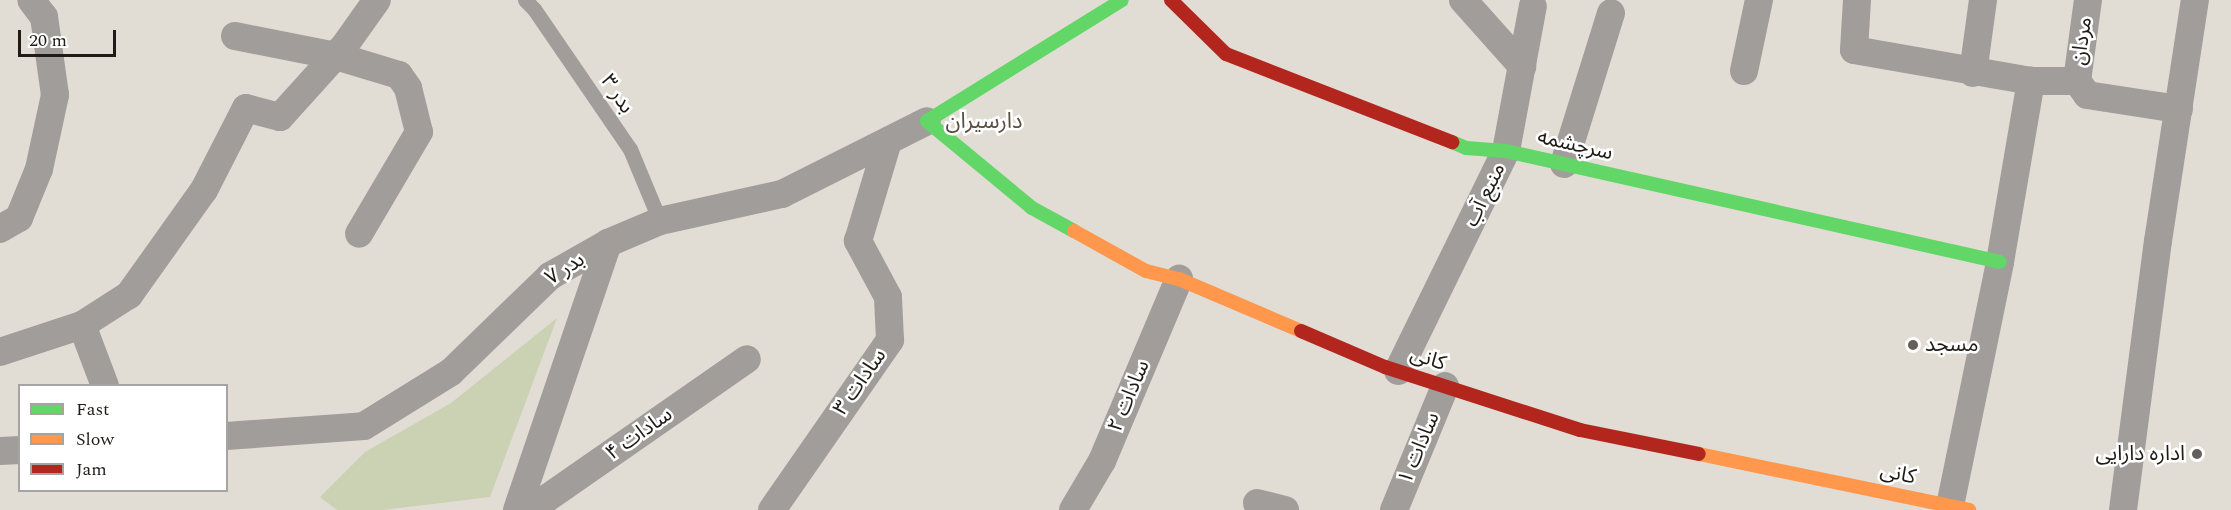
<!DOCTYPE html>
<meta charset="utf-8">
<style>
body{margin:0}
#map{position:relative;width:2231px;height:510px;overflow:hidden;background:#e1ddd5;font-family:Spectral,"Noto Sans Arabic",serif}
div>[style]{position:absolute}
.green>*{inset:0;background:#cbd1b3}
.lane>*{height:15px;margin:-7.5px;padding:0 7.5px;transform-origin:7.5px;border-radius:7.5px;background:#a09d9a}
.street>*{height:28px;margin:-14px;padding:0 14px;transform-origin:14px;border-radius:14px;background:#a09d9a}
.fast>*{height:14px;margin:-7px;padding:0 7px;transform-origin:7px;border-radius:7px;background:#63d668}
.slow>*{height:14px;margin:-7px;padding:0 7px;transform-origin:7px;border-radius:7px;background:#ff974d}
.jam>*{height:14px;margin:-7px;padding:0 7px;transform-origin:7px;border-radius:7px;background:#b3261e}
.dots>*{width:16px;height:16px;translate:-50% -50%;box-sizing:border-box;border:3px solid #fff;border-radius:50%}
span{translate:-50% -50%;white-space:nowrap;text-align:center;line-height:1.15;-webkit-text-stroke:5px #fff;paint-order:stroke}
.street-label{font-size:21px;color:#1f1c17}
.poi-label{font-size:21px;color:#1f1c17}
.left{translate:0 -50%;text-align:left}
.right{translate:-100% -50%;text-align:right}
.neighbourhood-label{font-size:22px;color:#574f42}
.legend{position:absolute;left:18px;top:384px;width:210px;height:108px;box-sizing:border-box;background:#fff;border:2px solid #a5a4a2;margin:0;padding:8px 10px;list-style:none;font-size:18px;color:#1f1c17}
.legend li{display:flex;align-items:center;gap:12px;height:30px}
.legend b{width:30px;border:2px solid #a5a4a2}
.scale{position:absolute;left:18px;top:30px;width:98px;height:27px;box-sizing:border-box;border:3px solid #1f1c17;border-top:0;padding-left:8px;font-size:18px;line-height:21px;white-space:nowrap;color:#1f1c17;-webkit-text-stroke:4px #fff;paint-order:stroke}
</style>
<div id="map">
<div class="green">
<div style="clip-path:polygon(557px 318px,490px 497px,383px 510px,337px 510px,320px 497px,365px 452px,451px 403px)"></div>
</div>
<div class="lane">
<div style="left:525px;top:0;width:13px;rotate:45deg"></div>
<div style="left:534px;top:9px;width:170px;rotate:55.6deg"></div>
<div style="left:630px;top:149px;width:78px;rotate:67.4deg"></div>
</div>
<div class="street">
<div style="left:1463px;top:0;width:89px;rotate:48.2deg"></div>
<div style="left:1857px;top:0;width:50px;rotate:93.4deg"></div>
<div style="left:1854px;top:50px;width:180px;rotate:9.9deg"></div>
<div style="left:2031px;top:81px;width:46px"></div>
<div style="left:2077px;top:81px;width:17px;rotate:54deg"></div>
<div style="left:2087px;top:95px;width:93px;rotate:8.7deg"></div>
<div style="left:235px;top:36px;width:103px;rotate:11.2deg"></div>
<div style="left:336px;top:56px;width:66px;rotate:16.8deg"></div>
<div style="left:399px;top:75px;width:16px;rotate:55deg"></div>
<div style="left:408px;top:88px;width:45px;rotate:76deg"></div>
<div style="left:419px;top:132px;width:118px;rotate:120.5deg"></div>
<div style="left:1744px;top:71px;width:73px;rotate:-78.1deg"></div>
<div style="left:1973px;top:73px;width:74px;rotate:-82.2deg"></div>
<div style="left:2077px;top:81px;width:82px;rotate:-82.3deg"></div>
<div style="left:1564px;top:164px;width:158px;rotate:-72.7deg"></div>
<div style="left:0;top:229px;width:22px;rotate:-30deg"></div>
<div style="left:19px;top:218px;width:53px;rotate:-67.8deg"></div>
<div style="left:39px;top:169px;width:76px;rotate:-77.8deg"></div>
<div style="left:55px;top:95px;width:79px;rotate:-98deg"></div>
<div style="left:44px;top:17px;width:21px;rotate:-127deg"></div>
<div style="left:82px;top:325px;width:65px;rotate:69.3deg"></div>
<div style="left:0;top:352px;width:86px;rotate:-18.2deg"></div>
<div style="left:82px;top:325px;width:56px;rotate:-32.6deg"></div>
<div style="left:129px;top:295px;width:129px;rotate:-54.5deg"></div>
<div style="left:204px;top:190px;width:92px;rotate:-62.9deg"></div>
<div style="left:246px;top:108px;width:35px;rotate:15deg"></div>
<div style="left:280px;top:117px;width:97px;rotate:-47.9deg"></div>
<div style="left:345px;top:45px;width:55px;rotate:-54.6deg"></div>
<div style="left:1398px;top:371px;width:245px;rotate:-63.9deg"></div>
<div style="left:1506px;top:151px;width:147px;rotate:-79.5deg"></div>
<div style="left:226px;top:436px;width:138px;rotate:-4.1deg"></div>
<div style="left:364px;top:426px;width:102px;rotate:-31.8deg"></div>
<div style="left:451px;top:372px;width:138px;rotate:-44.1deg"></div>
<div style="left:550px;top:276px;width:67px;rotate:-29.6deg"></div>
<div style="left:608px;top:243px;width:56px;rotate:-22.9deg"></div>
<div style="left:660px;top:221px;width:125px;rotate:-12.5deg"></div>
<div style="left:782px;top:194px;width:162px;rotate:-26.7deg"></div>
<div style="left:0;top:451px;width:20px;rotate:-3deg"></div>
<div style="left:1257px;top:503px;width:29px;rotate:14deg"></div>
<div style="left:1950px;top:506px;width:249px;rotate:-78.4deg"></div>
<div style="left:2000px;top:262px;width:184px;rotate:-80.3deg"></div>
<div style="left:517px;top:510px;width:282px;rotate:-71.2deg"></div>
<div style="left:530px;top:510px;width:264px;rotate:-34.8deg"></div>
<div style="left:772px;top:510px;width:207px;rotate:-55.2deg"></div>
<div style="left:890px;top:340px;width:43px;rotate:-92.7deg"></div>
<div style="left:888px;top:297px;width:64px;rotate:-118.2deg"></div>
<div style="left:858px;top:241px;width:104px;rotate:-73.3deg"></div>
<div style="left:1073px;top:510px;width:57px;rotate:-59.4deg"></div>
<div style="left:1102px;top:461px;width:198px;rotate:-67.1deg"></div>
<div style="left:1394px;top:510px;width:134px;rotate:-67.6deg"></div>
<div style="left:2123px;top:510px;width:271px;rotate:-82.6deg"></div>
<div style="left:2158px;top:241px;width:244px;rotate:-81.3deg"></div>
</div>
<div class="fast">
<div style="left:1452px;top:142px;width:15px;rotate:23deg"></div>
<div style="left:1466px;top:148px;width:40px;rotate:4.3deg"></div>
<div style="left:1506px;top:151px;width:506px;rotate:12.66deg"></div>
<div style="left:1074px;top:231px;width:48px;rotate:-151.3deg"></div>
<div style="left:1032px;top:208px;width:136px;rotate:-140.4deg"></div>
<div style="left:927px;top:121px;width:229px;rotate:-31.8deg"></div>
</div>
<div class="slow">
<div style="left:1074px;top:231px;width:82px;rotate:29.1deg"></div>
<div style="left:1146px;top:271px;width:34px;rotate:14deg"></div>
<div style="left:1179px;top:279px;width:133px;rotate:23.1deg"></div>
<div style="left:1699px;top:454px;width:276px;rotate:11.7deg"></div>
</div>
<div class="jam">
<div style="left:1171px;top:0;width:77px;rotate:44.5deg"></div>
<div style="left:1226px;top:54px;width:243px;rotate:21.3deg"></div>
<div style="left:1301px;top:331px;width:91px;rotate:23.2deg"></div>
<div style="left:1385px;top:367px;width:205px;rotate:17.9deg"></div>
<div style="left:1580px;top:430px;width:121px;rotate:11.4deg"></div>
</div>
<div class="dots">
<div style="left:1913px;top:345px;background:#63605a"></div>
<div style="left:2197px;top:454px;background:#63605a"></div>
</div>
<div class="street-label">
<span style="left:2082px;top:41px;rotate:-82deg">مردان</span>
<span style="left:617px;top:94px;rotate:56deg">بدر ۳</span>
<span style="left:1575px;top:145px;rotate:13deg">سرچشمه</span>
<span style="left:1485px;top:195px;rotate:-64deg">منبع آب</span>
<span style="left:565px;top:269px;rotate:-33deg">بدر ۷</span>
<span style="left:1428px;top:359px;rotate:18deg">کانی</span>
<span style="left:860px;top:382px;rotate:-55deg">سادات ۳</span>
<span style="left:1129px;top:396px;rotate:-67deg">سادات ۲</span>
<span style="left:639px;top:434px;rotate:-35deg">سادات ۴</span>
<span style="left:1419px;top:448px;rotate:-67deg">سادات ۱</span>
<span style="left:1898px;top:474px;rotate:12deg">کانی</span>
</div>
<div class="poi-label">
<span class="left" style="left:1925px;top:345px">مسجد</span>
<span class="right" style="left:2185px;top:454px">اداره دارایی</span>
</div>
<div class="neighbourhood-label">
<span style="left:984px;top:122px">دارسیران</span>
</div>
<ul class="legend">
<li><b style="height:8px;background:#63d668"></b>Fast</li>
<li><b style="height:8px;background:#ff974d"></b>Slow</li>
<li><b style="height:8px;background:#b3261e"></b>Jam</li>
</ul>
<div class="scale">20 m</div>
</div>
